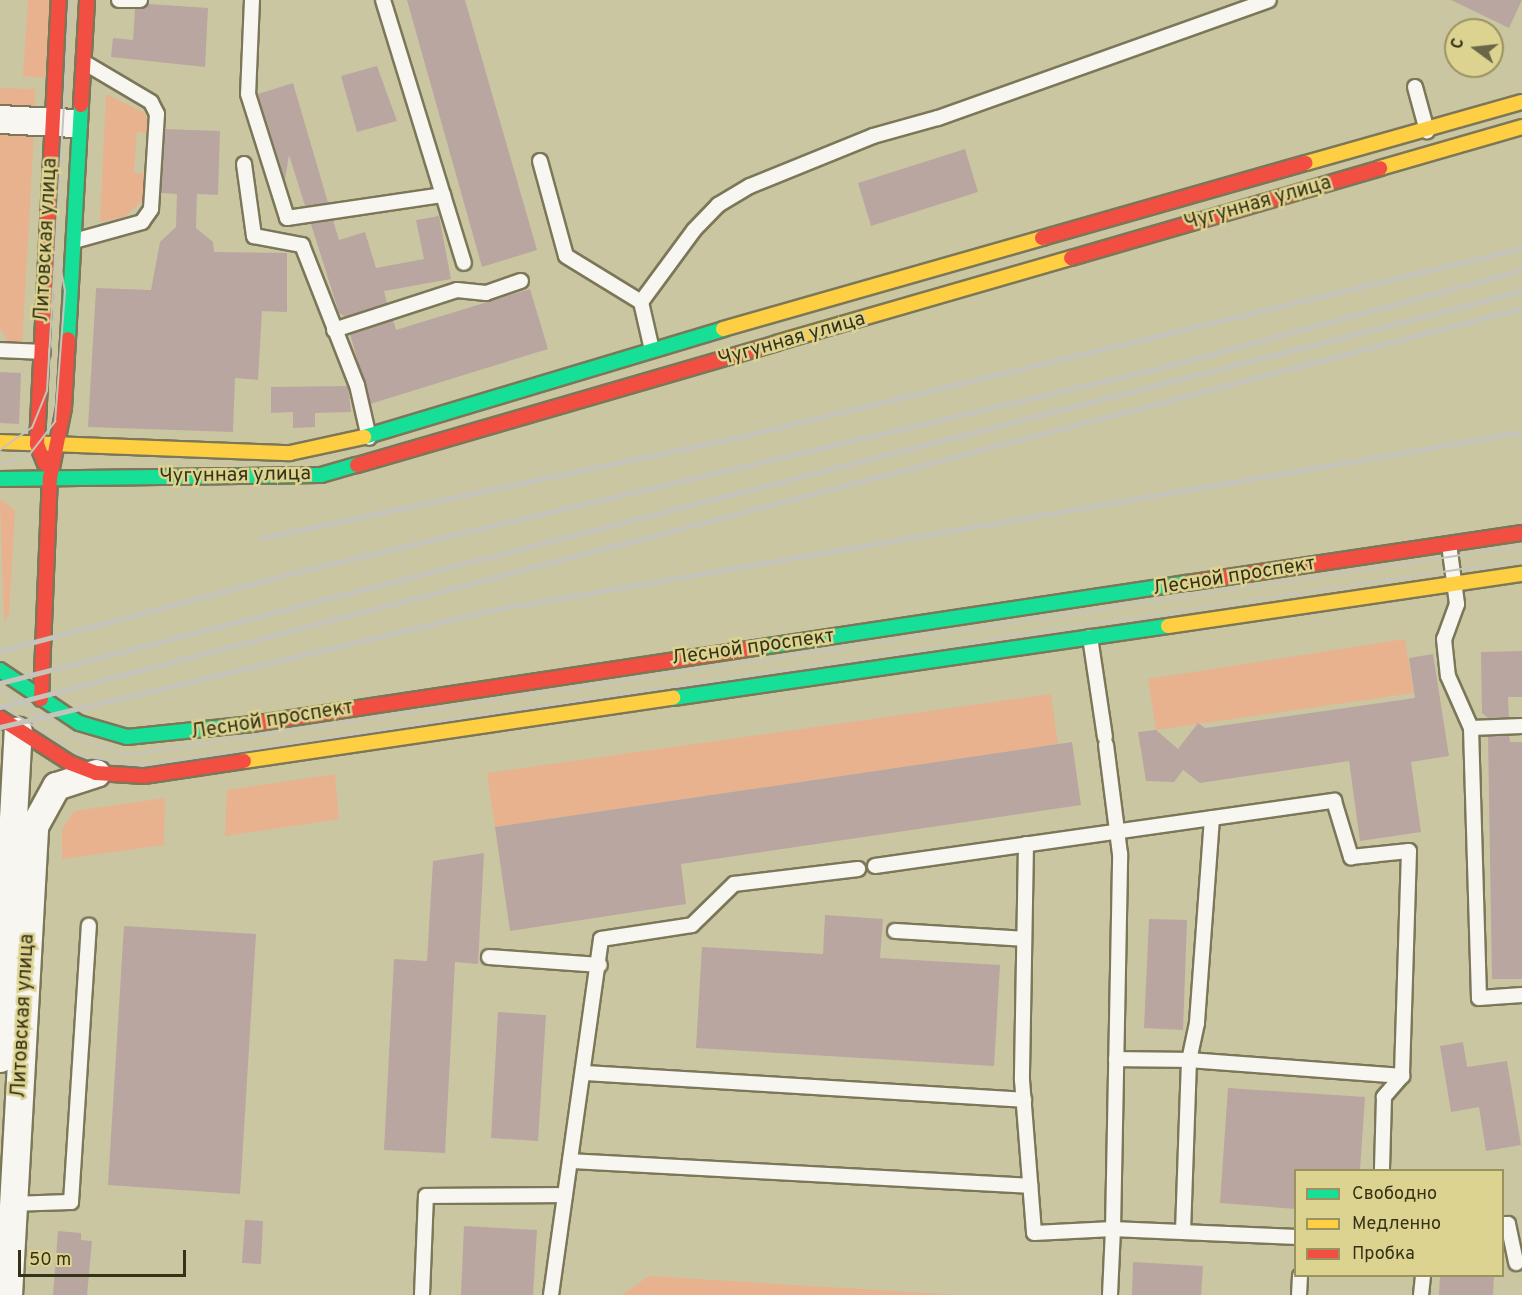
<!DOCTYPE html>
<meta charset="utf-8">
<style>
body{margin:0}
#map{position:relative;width:1522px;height:1295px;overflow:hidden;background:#cbc6a2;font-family:Overpass,sans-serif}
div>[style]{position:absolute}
.green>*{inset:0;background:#e8b28f}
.building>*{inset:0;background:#b9a6a1}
.roads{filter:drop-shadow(2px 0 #7b7758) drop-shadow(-2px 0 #7b7758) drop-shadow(0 2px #7b7758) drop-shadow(0 -2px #7b7758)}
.lane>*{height:14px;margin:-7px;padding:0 7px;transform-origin:7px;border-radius:7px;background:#f7f6f1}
.street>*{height:27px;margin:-13.5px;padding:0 13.5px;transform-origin:13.5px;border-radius:13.5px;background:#f7f6f1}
.fast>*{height:14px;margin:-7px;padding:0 7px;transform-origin:7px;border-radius:7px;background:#16e098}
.slow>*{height:14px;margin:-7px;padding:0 7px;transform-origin:7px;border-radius:7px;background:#ffcf43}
.jam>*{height:14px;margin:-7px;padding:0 7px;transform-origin:7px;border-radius:7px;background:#f24e42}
.tram>*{height:1.5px;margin:-0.75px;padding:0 0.75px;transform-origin:0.75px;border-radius:0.75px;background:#c5c4ba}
.rail>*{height:4.5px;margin:-2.25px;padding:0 2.25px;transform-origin:2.25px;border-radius:2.25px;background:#c5c4ba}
span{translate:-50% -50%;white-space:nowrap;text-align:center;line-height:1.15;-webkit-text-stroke:5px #dcd391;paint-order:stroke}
.street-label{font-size:20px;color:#363217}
.legend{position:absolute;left:1294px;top:1169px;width:210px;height:108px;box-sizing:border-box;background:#dcd391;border:2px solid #9a9360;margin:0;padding:8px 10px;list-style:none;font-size:18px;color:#363217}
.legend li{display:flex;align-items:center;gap:12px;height:30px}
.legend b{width:30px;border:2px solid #9a9360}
.north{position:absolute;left:1444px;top:18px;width:60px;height:60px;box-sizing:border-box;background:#dcd391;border:2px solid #9a9360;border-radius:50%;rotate:285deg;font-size:16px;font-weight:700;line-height:24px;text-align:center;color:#363217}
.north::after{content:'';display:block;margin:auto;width:21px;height:27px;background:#6a6648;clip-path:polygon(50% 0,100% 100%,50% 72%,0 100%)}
.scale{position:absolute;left:18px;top:1250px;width:168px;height:27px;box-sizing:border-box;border:3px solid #363217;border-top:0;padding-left:8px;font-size:18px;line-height:21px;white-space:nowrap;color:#363217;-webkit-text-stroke:4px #dcd391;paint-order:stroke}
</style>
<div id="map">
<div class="green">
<div style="clip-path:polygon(28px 0,50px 0,46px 78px,23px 76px)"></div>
<div style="clip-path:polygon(0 88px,35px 89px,35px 110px,0 108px)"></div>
<div style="clip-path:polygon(106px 94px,145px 113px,151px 133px,137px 132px,134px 173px,148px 174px,143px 200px,124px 217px,100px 222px)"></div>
<div style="clip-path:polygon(0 131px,34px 133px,22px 345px,9px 344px,0 327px)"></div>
<div style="clip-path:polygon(0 499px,15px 510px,9px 614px,4px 622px)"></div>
<div style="clip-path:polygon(1405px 639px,1414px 693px,1156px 730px,1148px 679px)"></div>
<div style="clip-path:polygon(1051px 694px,1058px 744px,495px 827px,487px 773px)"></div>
<div style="clip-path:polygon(335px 774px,339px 819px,225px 836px,227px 790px)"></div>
<div style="clip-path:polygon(165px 798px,164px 845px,62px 859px,62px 829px,74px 811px)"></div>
<div style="clip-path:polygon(649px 1276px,961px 1295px,622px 1295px)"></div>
</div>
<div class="building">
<div style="clip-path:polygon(407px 0,465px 0,537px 250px,482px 267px)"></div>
<div style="clip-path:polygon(1451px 0,1522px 0,1509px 28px)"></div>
<div style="clip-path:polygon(148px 4px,208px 8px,205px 67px,111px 57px,113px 38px,133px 40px,135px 9px)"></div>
<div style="clip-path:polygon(377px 66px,397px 121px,357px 132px,341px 76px)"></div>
<div style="clip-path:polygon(293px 83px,326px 196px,328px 203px,305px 206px,289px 155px,285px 180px,258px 94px)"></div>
<div style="clip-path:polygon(165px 129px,220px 131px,218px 195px,197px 194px,196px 228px,213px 242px,214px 252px,287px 253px,287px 312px,262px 311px,258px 380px,235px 378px,233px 432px,88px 427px,96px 288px,151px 290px,160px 242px,176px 227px,177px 194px,161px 193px)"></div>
<div style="clip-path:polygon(965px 149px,978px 192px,871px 226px,858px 183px)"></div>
<div style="clip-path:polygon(439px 216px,451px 279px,384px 291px,387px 303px,345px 317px,339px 313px,311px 224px,333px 220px,339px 240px,365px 232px,376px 268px,424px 259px,416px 220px)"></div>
<div style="clip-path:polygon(530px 289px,548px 349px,370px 404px,350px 334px,393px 320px,396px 330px)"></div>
<div style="clip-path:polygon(0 372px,21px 373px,19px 424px,0 423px)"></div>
<div style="clip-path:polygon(348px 386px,351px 412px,315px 413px,315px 427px,293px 428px,293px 412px,271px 413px,271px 387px)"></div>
<div style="clip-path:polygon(1522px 651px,1522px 697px,1508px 697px,1509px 718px,1488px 718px,1482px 713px,1481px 652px)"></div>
<div style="clip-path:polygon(1433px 654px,1449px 756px,1411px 762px,1421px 832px,1360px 841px,1349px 761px,1200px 783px,1183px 770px,1174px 782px,1146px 781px,1138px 732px,1156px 730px,1178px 749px,1198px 723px,1205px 728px,1415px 698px,1409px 658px)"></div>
<div style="clip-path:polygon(1509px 735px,1510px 742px,1522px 742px,1522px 979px,1492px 979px,1488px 736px)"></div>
<div style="clip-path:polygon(1072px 742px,1081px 805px,681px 864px,686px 904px,510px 931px,495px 827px)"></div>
<div style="clip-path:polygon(484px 853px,478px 964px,455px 962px,445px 1153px,384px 1150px,394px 959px,427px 961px,433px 861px)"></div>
<div style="clip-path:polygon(825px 915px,883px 919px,880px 958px,1000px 965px,994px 1066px,696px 1048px,702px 947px,823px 954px)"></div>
<div style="clip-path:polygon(1149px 919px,1187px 920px,1183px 1030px,1144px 1028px)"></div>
<div style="clip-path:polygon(124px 926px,256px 934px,240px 1194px,108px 1185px)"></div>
<div style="clip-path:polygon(498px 1012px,546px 1015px,538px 1141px,491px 1138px)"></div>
<div style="clip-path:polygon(1463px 1042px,1467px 1067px,1507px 1061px,1521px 1145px,1486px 1151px,1479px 1107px,1451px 1112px,1440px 1046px)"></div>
<div style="clip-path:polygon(1228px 1088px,1365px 1097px,1360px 1170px,1296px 1170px,1296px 1209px,1220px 1203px)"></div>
<div style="clip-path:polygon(245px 1220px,263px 1221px,261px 1264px,242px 1263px)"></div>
<div style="clip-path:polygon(464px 1226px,537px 1230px,533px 1295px,461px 1295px)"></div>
<div style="clip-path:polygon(58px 1231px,81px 1233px,81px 1240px,92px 1241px,87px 1295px,53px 1295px)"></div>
<div style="clip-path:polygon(1133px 1262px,1203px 1266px,1201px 1295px,1132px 1295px)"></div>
<div style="clip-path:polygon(1440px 1275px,1494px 1275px,1493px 1295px,1439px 1295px)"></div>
</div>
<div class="roads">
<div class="lane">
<div style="left:119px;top:0;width:21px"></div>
<div style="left:252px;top:0;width:94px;rotate:92.4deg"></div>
<div style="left:248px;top:94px;width:130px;rotate:72.5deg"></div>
<div style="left:287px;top:218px;width:158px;rotate:-8.4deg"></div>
<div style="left:383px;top:0;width:275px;rotate:72.9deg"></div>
<div style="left:1415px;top:87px;width:46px;rotate:74.7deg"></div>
<div style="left:540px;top:161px;width:98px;rotate:74.7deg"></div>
<div style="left:566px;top:256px;width:88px;rotate:31.5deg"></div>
<div style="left:641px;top:302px;width:49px;rotate:77.1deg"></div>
<div style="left:244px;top:164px;width:73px;rotate:82.1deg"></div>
<div style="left:254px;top:236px;width:49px;rotate:10.6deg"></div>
<div style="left:302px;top:245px;width:150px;rotate:68.6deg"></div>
<div style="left:357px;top:385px;width:54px;rotate:77.2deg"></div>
<div style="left:74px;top:241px;width:71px;rotate:-15.6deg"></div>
<div style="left:142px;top:222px;width:16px;rotate:-55deg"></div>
<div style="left:151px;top:209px;width:95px;rotate:-86.4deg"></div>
<div style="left:157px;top:114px;width:13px;rotate:-117deg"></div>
<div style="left:151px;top:102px;width:77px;rotate:-149.4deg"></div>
<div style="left:641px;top:302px;width:89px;rotate:-53.6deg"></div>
<div style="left:694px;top:230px;width:35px;rotate:-46deg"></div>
<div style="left:718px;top:205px;width:37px;rotate:-31deg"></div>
<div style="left:750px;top:186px;width:133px;rotate:-22.1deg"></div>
<div style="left:873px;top:136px;width:67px;rotate:-15.5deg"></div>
<div style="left:938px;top:118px;width:351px;rotate:-19.6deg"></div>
<div style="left:334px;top:330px;width:129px;rotate:-18deg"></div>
<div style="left:457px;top:290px;width:29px;rotate:6deg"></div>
<div style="left:486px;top:293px;width:37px;rotate:-19deg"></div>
<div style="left:0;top:350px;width:43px;rotate:2.7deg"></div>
<div style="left:1449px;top:544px;width:61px;rotate:82.4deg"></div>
<div style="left:1457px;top:604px;width:37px;rotate:110deg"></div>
<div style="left:1444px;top:639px;width:37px;rotate:84deg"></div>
<div style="left:1448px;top:676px;width:57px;rotate:66.1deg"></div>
<div style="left:1090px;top:637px;width:101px;rotate:81.5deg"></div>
<div style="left:1522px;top:726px;width:51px;rotate:177.8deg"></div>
<div style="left:1471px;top:728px;width:270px;rotate:88.3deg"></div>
<div style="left:1479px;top:998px;width:43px;rotate:-4deg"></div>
<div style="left:1212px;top:818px;width:206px;rotate:94.2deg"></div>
<div style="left:1197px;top:1023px;width:38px;rotate:102deg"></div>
<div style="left:1189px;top:1060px;width:214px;rotate:4.3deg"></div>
<div style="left:1026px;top:844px;width:236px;rotate:91deg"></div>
<div style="left:1022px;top:1080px;width:153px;rotate:85.5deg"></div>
<div style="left:1034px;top:1233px;width:79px;rotate:-2.9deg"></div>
<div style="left:1113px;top:1229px;width:375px;rotate:-88.9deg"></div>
<div style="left:1120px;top:854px;width:110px;rotate:-97.3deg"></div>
<div style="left:875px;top:866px;width:464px;rotate:-8.1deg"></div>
<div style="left:1334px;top:801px;width:59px;rotate:73.1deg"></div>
<div style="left:1351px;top:857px;width:58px;rotate:-5.9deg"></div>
<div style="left:1409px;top:851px;width:225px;rotate:91.8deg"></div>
<div style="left:1402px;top:1076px;width:28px;rotate:131deg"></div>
<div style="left:1384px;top:1097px;width:73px;rotate:91.6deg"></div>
<div style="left:895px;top:931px;width:129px;rotate:3.5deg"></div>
<div style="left:489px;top:957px;width:111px;rotate:4.1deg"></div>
<div style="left:1116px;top:1059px;width:73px;rotate:0.8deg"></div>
<div style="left:1189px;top:1060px;width:172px;rotate:92deg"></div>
<div style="left:584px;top:1073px;width:441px;rotate:3.5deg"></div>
<div style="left:570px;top:1161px;width:461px;rotate:3.1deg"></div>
<div style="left:9px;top:1204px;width:62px;rotate:-1.8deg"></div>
<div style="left:71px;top:1202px;width:277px;rotate:-86.3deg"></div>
<div style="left:1502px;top:1224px;width:6px"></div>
<div style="left:1508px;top:1224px;width:40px;rotate:78deg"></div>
<div style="left:422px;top:1295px;width:99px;rotate:-87.7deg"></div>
<div style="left:426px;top:1196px;width:139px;rotate:-0.4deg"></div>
<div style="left:551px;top:1295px;width:359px;rotate:-82deg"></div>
<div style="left:601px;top:939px;width:92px;rotate:-8.7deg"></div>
<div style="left:692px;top:925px;width:59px;rotate:-44.3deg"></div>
<div style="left:734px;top:884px;width:125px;rotate:-6.9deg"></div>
<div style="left:1110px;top:1295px;width:66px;rotate:-87.4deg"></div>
<div style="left:1113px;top:1229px;width:183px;rotate:2.5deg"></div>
<div style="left:1299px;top:1295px;width:19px;rotate:-87deg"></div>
<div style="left:1421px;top:1295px;width:19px;rotate:-84deg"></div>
</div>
<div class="street">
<div style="left:0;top:119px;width:73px;rotate:3.1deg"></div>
<div style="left:0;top:1058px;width:328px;rotate:-86.9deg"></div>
<div style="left:8px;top:1295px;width:470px;rotate:-86.8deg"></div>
<div style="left:34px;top:826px;width:46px;rotate:-61.2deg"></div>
<div style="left:56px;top:786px;width:42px;rotate:-18deg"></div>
</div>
<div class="fast">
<div style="left:68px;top:339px;width:234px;rotate:-86.8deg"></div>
<div style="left:364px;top:437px;width:375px;rotate:-16.7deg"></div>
<div style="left:0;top:479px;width:321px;rotate:-0.7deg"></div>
<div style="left:321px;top:475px;width:37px;rotate:-16deg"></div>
<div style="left:762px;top:647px;width:430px;rotate:-8.6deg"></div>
<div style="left:0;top:670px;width:95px;rotate:33.9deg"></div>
<div style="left:79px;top:723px;width:50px;rotate:16.3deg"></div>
<div style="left:127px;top:737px;width:126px;rotate:-5.9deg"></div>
<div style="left:673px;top:698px;width:500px;rotate:-8.28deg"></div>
</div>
<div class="slow">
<div style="left:1306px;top:163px;width:224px;rotate:-15.8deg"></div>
<div style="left:1380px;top:168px;width:148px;rotate:-16.1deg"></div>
<div style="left:723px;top:329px;width:332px;rotate:-15.9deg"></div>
<div style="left:776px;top:343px;width:307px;rotate:-16.1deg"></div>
<div style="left:0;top:442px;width:290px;rotate:2.2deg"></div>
<div style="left:290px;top:453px;width:76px;rotate:-12.2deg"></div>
<div style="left:1168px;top:626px;width:358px;rotate:-8.4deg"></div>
<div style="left:244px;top:761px;width:434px;rotate:-8.4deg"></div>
</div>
<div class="jam">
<div style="left:81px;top:105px;width:105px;rotate:-86.7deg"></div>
<div style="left:1042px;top:238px;width:274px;rotate:-15.9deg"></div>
<div style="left:1071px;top:258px;width:322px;rotate:-16.2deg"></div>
<div style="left:45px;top:464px;width:22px;rotate:-112deg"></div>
<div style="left:37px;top:444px;width:445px;rotate:-87.2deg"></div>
<div style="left:357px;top:465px;width:436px;rotate:-16.2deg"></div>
<div style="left:1187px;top:583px;width:339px;rotate:-8.5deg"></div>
<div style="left:41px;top:699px;width:221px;rotate:-87.7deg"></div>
<div style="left:50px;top:478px;width:71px;rotate:-78.7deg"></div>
<div style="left:64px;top:408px;width:69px;rotate:-86.7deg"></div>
<div style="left:0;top:718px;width:83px;rotate:32.7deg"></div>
<div style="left:70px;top:763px;width:28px;rotate:21deg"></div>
<div style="left:96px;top:773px;width:48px;rotate:3.6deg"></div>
<div style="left:144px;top:776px;width:101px;rotate:-8.5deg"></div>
<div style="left:252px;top:724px;width:516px;rotate:-8.59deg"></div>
</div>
</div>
<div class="tram">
<div style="left:0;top:450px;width:39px;rotate:-35deg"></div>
<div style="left:32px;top:428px;width:40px;rotate:-68deg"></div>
<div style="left:47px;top:391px;width:392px;rotate:-86.6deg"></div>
<div style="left:0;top:465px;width:32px;rotate:-20deg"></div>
<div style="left:30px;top:454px;width:41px;rotate:-52deg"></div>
<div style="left:55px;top:422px;width:131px;rotate:-85.6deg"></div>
<div style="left:65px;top:291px;width:32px;rotate:-101deg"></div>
<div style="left:0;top:689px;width:92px;rotate:33deg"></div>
<div style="left:77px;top:739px;width:45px;rotate:18deg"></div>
<div style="left:120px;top:753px;width:21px"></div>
<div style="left:141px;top:753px;width:1396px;rotate:-8.52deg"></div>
<div style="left:0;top:705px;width:97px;rotate:31.6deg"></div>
<div style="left:83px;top:756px;width:60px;rotate:9.6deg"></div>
<div style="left:142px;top:766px;width:1395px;rotate:-8.49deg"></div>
</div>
<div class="rail">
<div style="left:261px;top:538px;width:493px;rotate:-11.9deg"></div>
<div style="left:743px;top:436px;width:801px;rotate:-13.57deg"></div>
<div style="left:0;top:651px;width:311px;rotate:-14.9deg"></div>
<div style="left:301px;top:571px;width:887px;rotate:-13.3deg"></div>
<div style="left:1164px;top:367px;width:371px;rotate:-15.2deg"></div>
<div style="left:0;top:683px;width:1572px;rotate:-14.44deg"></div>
<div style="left:0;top:707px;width:1573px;rotate:-14.69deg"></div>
<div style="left:0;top:727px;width:506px;rotate:-13.38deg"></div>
<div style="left:492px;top:610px;width:1045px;rotate:-9.8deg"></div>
</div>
<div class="street-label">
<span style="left:1258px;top:204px;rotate:-16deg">Чугунная улица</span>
<span style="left:47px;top:240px;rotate:-87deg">Литовская улица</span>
<span style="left:792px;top:340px;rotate:-16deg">Чугунная улица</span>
<span style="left:235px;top:476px;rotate:-1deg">Чугунная улица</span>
<span style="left:1234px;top:577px;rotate:-9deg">Лесной проспект</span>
<span style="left:753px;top:648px;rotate:-8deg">Лесной проспект</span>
<span style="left:272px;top:721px;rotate:-9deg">Лесной проспект</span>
<span style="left:24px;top:1016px;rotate:-87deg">Литовская улица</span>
</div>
<ul class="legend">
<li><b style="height:8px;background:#16e098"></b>Свободно</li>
<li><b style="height:8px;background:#ffcf43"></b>Медленно</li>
<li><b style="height:8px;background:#f24e42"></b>Пробка</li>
</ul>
<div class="north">С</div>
<div class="scale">50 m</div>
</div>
